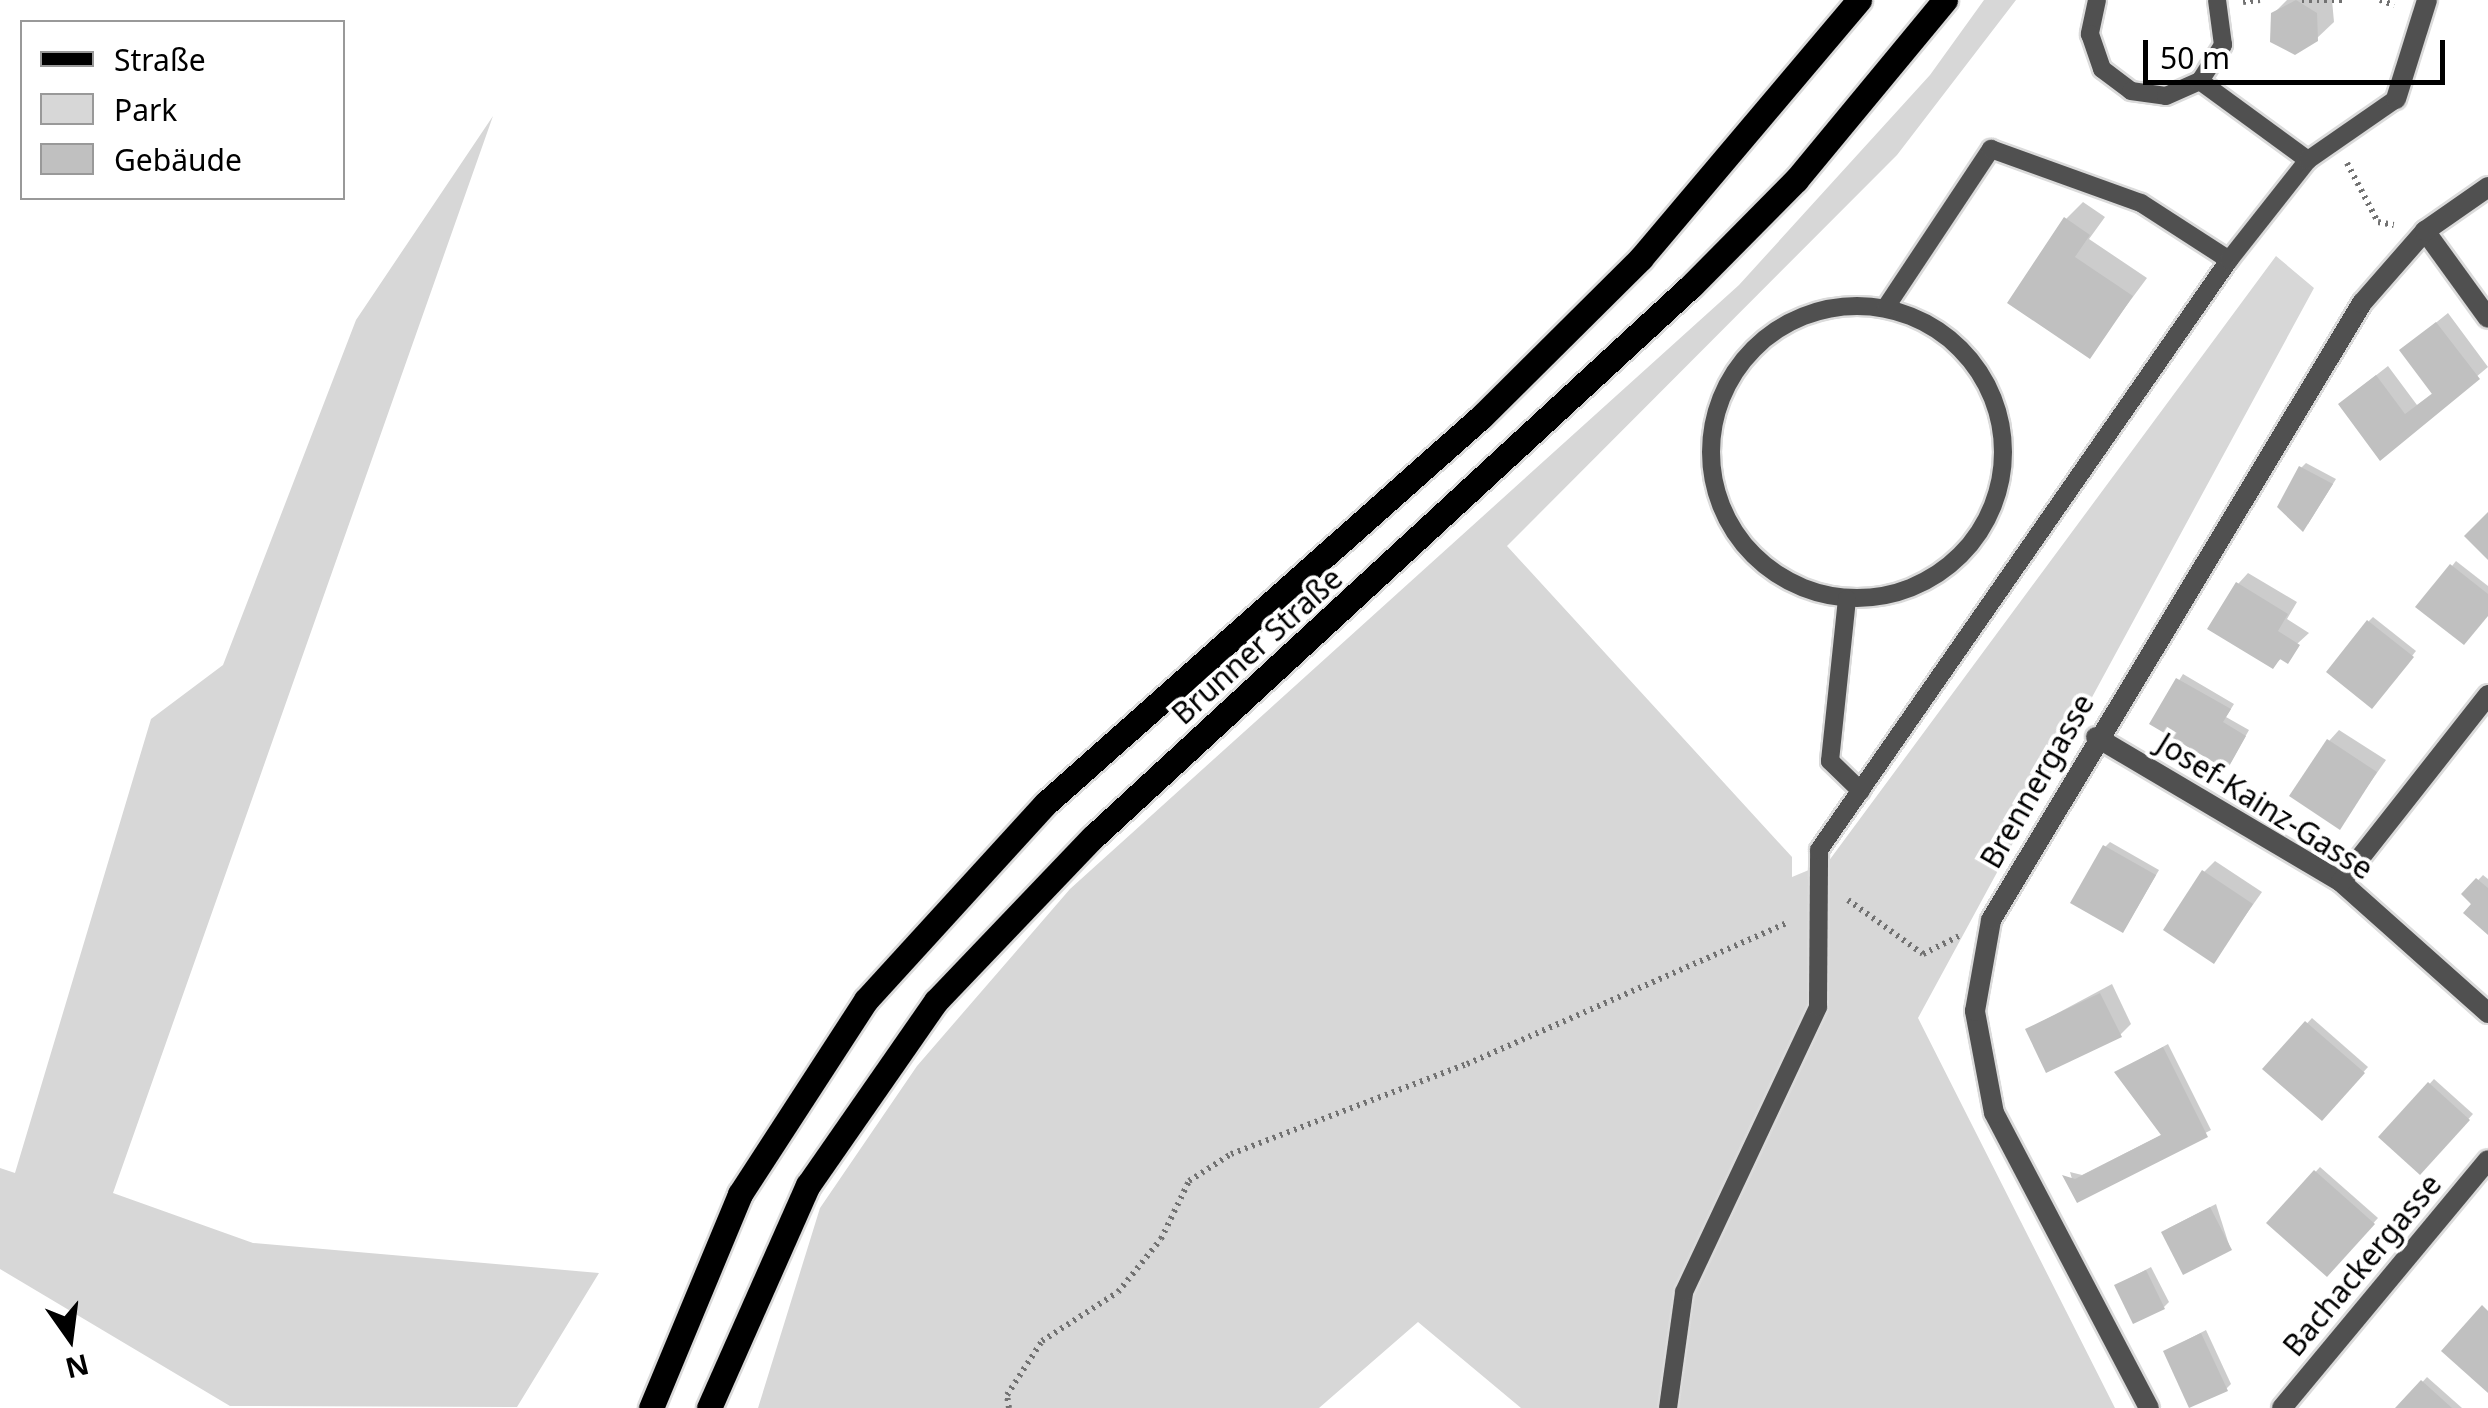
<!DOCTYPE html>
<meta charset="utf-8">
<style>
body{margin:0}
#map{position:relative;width:2488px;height:1408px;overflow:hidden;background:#fff;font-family:"Noto Sans",sans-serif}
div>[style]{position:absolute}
.green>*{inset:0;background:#d7d7d7}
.shadow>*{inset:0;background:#0003}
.building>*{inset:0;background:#c0c0c0}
.path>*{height:6px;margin-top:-3px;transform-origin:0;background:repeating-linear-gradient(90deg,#727272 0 2.5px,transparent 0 7.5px)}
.roads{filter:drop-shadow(2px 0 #dbdbdb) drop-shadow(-2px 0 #dbdbdb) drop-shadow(0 2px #dbdbdb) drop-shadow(0 -2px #dbdbdb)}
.lane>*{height:18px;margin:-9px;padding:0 9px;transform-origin:9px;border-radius:9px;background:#505050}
.lane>.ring{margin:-9px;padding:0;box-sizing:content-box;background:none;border:18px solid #505050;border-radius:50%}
.street>*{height:20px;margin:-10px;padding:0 10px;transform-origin:10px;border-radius:10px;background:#505050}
.primary>*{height:25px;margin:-12.5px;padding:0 12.5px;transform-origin:12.5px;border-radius:12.5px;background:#000}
span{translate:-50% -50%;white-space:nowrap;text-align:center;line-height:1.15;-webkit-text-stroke:8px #fff;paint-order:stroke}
.street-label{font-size:30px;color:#000}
.legend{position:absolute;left:20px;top:20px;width:325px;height:180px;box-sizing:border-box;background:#fff;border:2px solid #999;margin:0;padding:12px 18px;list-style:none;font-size:30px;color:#000}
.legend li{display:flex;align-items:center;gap:20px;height:50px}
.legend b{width:50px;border:2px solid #999}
.north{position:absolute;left:20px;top:1288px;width:100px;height:100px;-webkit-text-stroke:8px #fff;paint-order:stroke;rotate:166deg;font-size:28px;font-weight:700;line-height:40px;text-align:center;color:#000}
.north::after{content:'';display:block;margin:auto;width:35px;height:45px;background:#000;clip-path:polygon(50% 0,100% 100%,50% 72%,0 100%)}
.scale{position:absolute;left:2143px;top:40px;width:302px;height:45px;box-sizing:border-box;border:5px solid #000;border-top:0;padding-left:12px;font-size:30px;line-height:35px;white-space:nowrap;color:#000;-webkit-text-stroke:8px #fff;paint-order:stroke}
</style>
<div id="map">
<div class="green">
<div style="clip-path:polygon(1984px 0,2016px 0,1897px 155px,1507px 546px,1792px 857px,1792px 877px,1828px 862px,2276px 256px,2314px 288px,1918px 1018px,2115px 1408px,1521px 1408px,1418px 1322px,1319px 1408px,758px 1408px,820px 1208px,917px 1066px,1070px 889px,1739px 285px,1930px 75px)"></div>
<div style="clip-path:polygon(493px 116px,113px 1193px,253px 1243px,599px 1273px,517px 1407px,230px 1406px,0 1269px,0 1168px,15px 1173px,151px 719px,223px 665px,356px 320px)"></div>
</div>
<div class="shadow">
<div style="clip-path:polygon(2287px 0,2332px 0,2334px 22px,2316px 39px,2273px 14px)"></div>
<div style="clip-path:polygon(2083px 202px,2105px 217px,2089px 239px,2147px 278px,2089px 356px,2066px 219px)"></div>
<div style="clip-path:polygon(2448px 313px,2488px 367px,2381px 457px,2352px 394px,2388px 366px,2417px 405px,2434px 392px,2402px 350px)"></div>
<div style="clip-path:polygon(2306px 463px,2336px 479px,2308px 524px,2301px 468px)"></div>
<div style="clip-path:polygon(2456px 561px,2488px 586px,2488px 613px,2452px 566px)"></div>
<div style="clip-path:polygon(2248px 573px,2297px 602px,2287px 619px,2309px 633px,2273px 666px,2238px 584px)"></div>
<div style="clip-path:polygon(2373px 617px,2416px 651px,2376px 701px,2369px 621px)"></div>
<div style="clip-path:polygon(2183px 674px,2234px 704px,2226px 717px,2249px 730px,2231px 762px,2153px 723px)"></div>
<div style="clip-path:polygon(2339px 730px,2386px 760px,2339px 827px,2329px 741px)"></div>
<div style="clip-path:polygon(2110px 842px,2159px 870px,2127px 925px,2105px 847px)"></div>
<div style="clip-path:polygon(2215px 861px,2262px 892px,2213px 961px,2204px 872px)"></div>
<div style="clip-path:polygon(2483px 875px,2488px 879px,2488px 932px,2465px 894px)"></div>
<div style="clip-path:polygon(2112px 984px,2131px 1024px,2120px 1035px,2028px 1029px)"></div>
<div style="clip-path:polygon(2312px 1018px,2368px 1067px,2322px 1118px,2266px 1068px)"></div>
<div style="clip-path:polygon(2168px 1044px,2211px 1130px,2078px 1200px,2070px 1172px,2082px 1175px,2163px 1134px,2117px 1072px)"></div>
<div style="clip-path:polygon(2434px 1079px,2473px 1114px,2420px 1172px,2382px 1136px)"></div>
<div style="clip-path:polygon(2320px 1167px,2378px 1218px,2327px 1274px,2270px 1222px)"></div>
<div style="clip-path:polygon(2216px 1204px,2230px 1248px,2164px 1233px,2169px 1228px)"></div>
<div style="clip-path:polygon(2151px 1267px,2169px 1302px,2164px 1307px,2117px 1285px)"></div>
<div style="clip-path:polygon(2206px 1330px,2231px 1384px,2226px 1389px,2166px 1351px)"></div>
<div style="clip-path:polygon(2427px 1377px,2462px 1408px,2399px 1408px)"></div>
</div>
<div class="building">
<div style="clip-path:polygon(2296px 0,2317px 13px,2318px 41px,2295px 55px,2270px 42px,2271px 13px)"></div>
<div style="clip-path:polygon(2064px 217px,2090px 235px,2075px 257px,2133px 296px,2090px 359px,2007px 303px)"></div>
<div style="clip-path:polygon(2436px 322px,2480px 379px,2380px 461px,2338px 404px,2376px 375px,2405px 414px,2432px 394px,2399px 350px)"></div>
<div style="clip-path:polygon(2299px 466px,2333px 484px,2303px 532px,2277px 507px)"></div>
<div style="clip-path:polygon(2488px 512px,2488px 560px,2464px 536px)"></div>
<div style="clip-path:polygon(2450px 564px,2488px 594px,2488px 616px,2464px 645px,2415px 607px)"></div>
<div style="clip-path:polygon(2236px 582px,2288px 614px,2278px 631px,2300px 645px,2288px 664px,2280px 659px,2273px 669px,2207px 629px)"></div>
<div style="clip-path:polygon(2367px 620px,2414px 657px,2372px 709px,2326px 672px)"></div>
<div style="clip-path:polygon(2176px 678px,2231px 709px,2223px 722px,2246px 736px,2227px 770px,2149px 724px)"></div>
<div style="clip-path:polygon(2327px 739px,2377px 772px,2340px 830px,2289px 796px)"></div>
<div style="clip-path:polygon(2103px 845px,2156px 875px,2123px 933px,2070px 903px)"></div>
<div style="clip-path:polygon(2202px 870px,2253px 904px,2214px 964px,2163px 930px)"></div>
<div style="clip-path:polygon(2476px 878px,2488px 888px,2488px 935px,2463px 913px,2471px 904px,2461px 894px)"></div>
<div style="clip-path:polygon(2100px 993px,2122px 1037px,2046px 1073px,2025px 1029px)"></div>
<div style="clip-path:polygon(2305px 1021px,2365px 1073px,2322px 1121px,2262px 1069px)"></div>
<div style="clip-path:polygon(2163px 1047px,2208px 1137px,2077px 1203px,2062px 1175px,2075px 1179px,2161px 1135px,2114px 1072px)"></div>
<div style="clip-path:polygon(2428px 1082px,2470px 1120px,2420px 1175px,2378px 1137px)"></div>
<div style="clip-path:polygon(2314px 1170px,2375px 1224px,2327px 1277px,2266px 1223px)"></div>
<div style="clip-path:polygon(2210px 1207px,2232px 1250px,2183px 1275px,2161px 1232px)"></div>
<div style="clip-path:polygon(2146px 1270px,2165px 1309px,2133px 1324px,2114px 1285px)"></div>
<div style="clip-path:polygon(2482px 1305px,2488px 1311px,2488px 1393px,2441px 1351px)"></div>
<div style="clip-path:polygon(2201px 1333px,2228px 1391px,2189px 1408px,2163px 1351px)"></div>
<div style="clip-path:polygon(2421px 1380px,2452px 1408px,2395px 1408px)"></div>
</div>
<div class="path">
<div style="left:2302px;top:0;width:44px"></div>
<div style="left:2380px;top:0;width:15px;rotate:20deg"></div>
<div style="left:2243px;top:2px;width:17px;rotate:-7deg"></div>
<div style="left:2347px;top:163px;width:67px;rotate:62.3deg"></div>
<div style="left:2378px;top:222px;width:16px;rotate:11deg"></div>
<div style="left:1848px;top:900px;width:92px;rotate:35.8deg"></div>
<div style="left:1923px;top:954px;width:40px;rotate:-26.6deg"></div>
<div style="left:1009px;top:1408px;width:13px;rotate:-99deg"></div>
<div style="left:1007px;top:1395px;width:64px;rotate:-57.1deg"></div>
<div style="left:1042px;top:1341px;width:90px;rotate:-32.8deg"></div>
<div style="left:1118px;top:1292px;width:68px;rotate:-50.9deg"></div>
<div style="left:1161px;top:1239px;width:64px;rotate:-64.2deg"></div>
<div style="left:1189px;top:1181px;width:50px;rotate:-32.7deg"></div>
<div style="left:1231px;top:1154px;width:253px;rotate:-20.9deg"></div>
<div style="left:1467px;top:1064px;width:352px;rotate:-23.8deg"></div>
</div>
<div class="roads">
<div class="lane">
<div style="left:2097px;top:0;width:35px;rotate:102deg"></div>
<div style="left:2090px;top:34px;width:37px;rotate:71deg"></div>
<div style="left:2102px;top:69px;width:36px;rotate:37deg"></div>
<div style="left:2131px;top:91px;width:35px;rotate:8deg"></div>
<div style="left:2166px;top:96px;width:37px;rotate:-24deg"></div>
<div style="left:2200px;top:81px;width:43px;rotate:-57.4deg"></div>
<div style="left:2223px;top:45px;width:45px;rotate:-97.6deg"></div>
<div style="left:2200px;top:81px;width:134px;rotate:36.2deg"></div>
<div class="ring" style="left:1711px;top:306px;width:274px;height:274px"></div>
<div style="left:1886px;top:307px;width:190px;rotate:-56.4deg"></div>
<div style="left:1991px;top:149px;width:159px;rotate:19.8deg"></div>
<div style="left:2141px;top:203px;width:105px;rotate:32.9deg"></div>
<div style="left:1847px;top:599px;width:163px;rotate:96deg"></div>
<div style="left:1830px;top:761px;width:43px;rotate:44.1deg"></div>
<div style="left:1668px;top:1408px;width:117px;rotate:-82.1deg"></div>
<div style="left:1684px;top:1292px;width:315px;rotate:-64.8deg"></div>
<div style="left:1818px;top:1007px;width:157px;rotate:-89.6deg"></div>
<div style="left:1819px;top:850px;width:718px;rotate:-55.2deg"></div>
<div style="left:2229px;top:260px;width:127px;rotate:-51.7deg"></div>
<div style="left:2308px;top:160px;width:107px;rotate:-34.7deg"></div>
</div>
<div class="street">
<div style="left:2396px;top:99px;width:104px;rotate:-72.6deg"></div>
<div style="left:2425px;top:231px;width:107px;rotate:54.1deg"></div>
<div style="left:2096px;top:737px;width:285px;rotate:30.6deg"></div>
<div style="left:2341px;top:882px;width:197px;rotate:41.7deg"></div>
<div style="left:2341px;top:882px;width:238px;rotate:-51.8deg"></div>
<div style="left:2149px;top:1408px;width:333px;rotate:-117.7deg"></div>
<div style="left:1994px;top:1113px;width:104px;rotate:-100.6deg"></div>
<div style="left:1975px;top:1011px;width:92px;rotate:-80deg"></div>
<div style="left:1991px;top:920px;width:720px;rotate:-58.98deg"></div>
<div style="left:2362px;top:303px;width:96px;rotate:-48.8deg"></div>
<div style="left:2425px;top:231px;width:77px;rotate:-34.9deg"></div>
<div style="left:2282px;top:1408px;width:322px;rotate:-50.3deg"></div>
</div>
<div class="primary">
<div style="left:651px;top:1408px;width:232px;rotate:-67.4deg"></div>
<div style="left:740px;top:1194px;width:231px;rotate:-57deg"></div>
<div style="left:866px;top:1000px;width:265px;rotate:-47.6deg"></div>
<div style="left:1045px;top:804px;width:584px;rotate:-41.6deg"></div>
<div style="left:1482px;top:416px;width:224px;rotate:-44.8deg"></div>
<div style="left:1641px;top:258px;width:338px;rotate:-49.8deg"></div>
<div style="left:709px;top:1408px;width:244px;rotate:-66.1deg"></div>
<div style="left:808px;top:1185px;width:224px;rotate:-55.2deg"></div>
<div style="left:936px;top:1001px;width:226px;rotate:-46.3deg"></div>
<div style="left:1092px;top:838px;width:816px;rotate:-42.67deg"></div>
<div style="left:1692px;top:285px;width:148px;rotate:-45.3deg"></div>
<div style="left:1796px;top:180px;width:234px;rotate:-50.4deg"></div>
</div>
</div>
<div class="street-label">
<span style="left:1257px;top:646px;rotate:-42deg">Brunner Straße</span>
<span style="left:2037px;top:781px;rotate:-60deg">Brennergasse</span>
<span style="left:2265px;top:806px;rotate:32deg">Josef-Kainz-Gasse</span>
<span style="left:2362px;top:1265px;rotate:-50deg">Bachackergasse</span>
</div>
<ul class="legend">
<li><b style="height:12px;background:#000"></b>Straße</li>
<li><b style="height:28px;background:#d7d7d7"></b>Park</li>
<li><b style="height:28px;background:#c0c0c0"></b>Gebäude</li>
</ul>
<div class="north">N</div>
<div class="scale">50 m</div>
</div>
